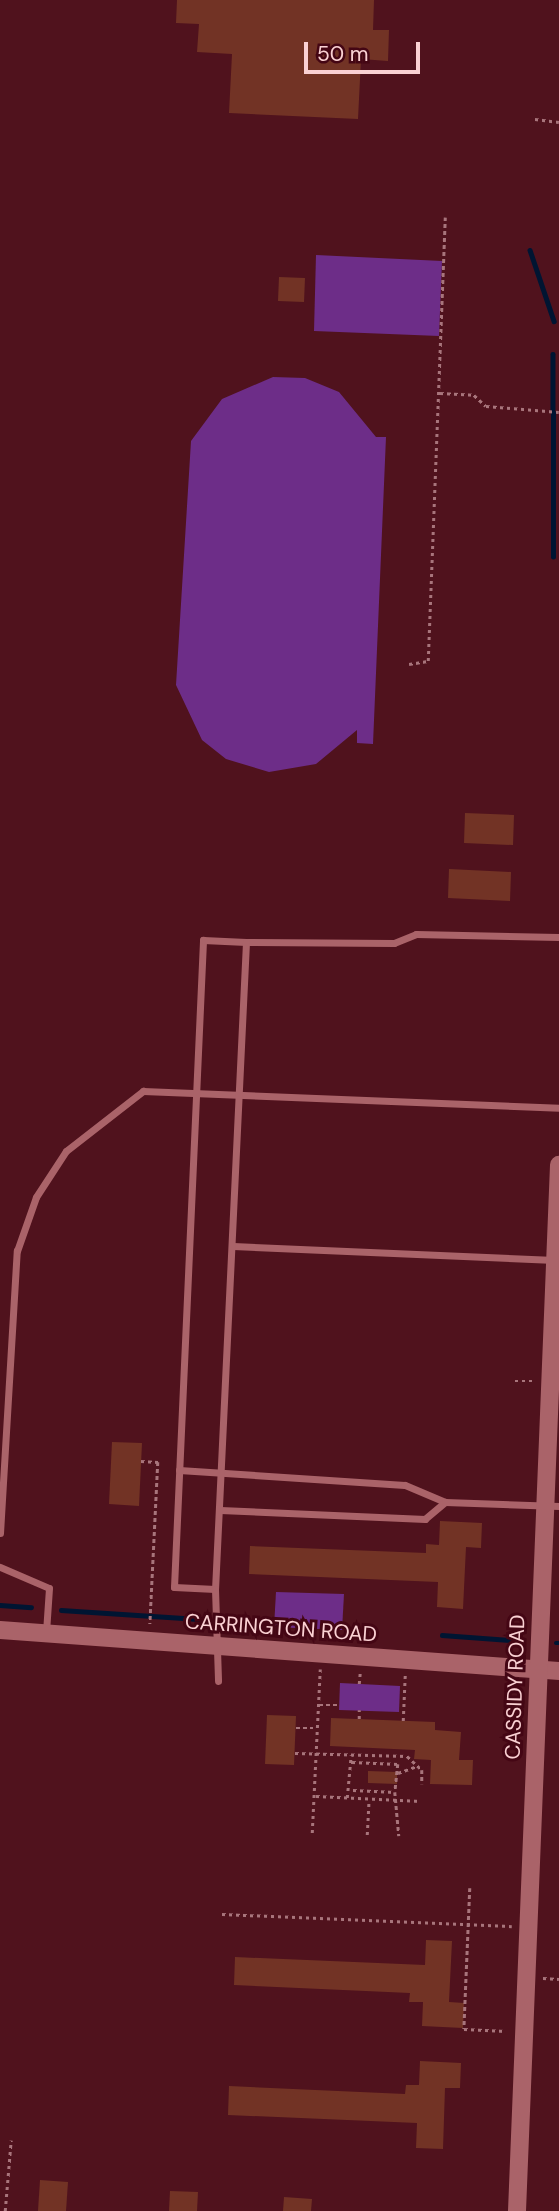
<!DOCTYPE html>
<style>
body{margin:0}
#map{position:relative;width:559px;height:2211px;overflow:hidden;background:#50121d;font-family:"DM Sans",sans-serif}
div>[style]{position:absolute}
.green>*{inset:0;background:#6d2d88}
.stream>*{height:4.5px;margin:-2.25px;padding:0 2.25px;transform-origin:2.25px;border-radius:2.25px;background:#001532}
.building>*{inset:0;background:#723325}
.path>*{height:2.5px;margin-top:-1.25px;transform-origin:0;background:repeating-linear-gradient(90deg,#a8757c 0 3.5px,transparent 0 7px)}
.service>*{height:7px;margin:-3.5px;padding:0 3.5px;transform-origin:3.5px;border-radius:3.5px;background:#aa6369}
.tertiary>*{height:18px;margin:-9px;padding:0 9px;transform-origin:9px;border-radius:9px;background:#aa6369}
span{translate:-50% -50%;white-space:nowrap;text-align:center;line-height:1.15;-webkit-text-stroke:6px #440614;paint-order:stroke}
.street-label{font-size:21px;color:#fad1d3}
.scale{position:absolute;left:304px;top:42px;width:116px;height:32px;box-sizing:border-box;border:4px solid #fad1d3;border-top:0;padding-left:9px;font-size:21px;line-height:24px;white-space:nowrap;color:#fad1d3;-webkit-text-stroke:5px #440614;paint-order:stroke}
</style>
<div id="map">
<div class="green">
<div style="clip-path:polygon(316px 255px,442px 261px,439px 336px,314px 331px)"></div>
<div style="clip-path:polygon(273px 377px,305px 378px,339px 392px,376px 437px,386px 437px,373px 744px,357px 743px,357px 730px,316px 764px,269px 772px,226px 759px,202px 740px,176px 685px,191px 441px,222px 399px)"></div>
<div style="clip-path:polygon(276px 1592px,344px 1594px,342px 1630px,274px 1627px)"></div>
<div style="clip-path:polygon(340px 1683px,400px 1686px,399px 1712px,339px 1710px)"></div>
</div>
<div class="stream">
<div style="left:530px;top:250px;width:75px;rotate:71.3deg"></div>
<div style="left:553px;top:354px;width:55px;rotate:90deg"></div>
<div style="left:553px;top:557px;width:144px;rotate:-90deg"></div>
<div style="left:0;top:1605px;width:31px;rotate:4deg"></div>
<div style="left:61px;top:1610px;width:141px;rotate:3.7deg"></div>
<div style="left:442px;top:1635px;width:80px;rotate:4.3deg"></div>
<div style="left:556px;top:1643px;width:3px"></div>
</div>
<div class="building">
<div style="clip-path:polygon(177px 0,374px 0,373px 30px,389px 30px,388px 61px,361px 59px,358px 119px,229px 113px,232px 54px,197px 52px,199px 24px,176px 23px)"></div>
<div style="clip-path:polygon(279px 277px,305px 278px,304px 302px,278px 301px)"></div>
<div style="clip-path:polygon(465px 813px,514px 815px,513px 845px,464px 843px)"></div>
<div style="clip-path:polygon(449px 869px,511px 872px,510px 901px,448px 898px)"></div>
<div style="clip-path:polygon(112px 1442px,142px 1443px,139px 1506px,109px 1504px)"></div>
<div style="clip-path:polygon(440px 1521px,482px 1523px,481px 1548px,466px 1547px,463px 1609px,437px 1607px,438px 1582px,249px 1574px,250px 1546px,426px 1553px,426px 1544px,439px 1545px)"></div>
<div style="clip-path:polygon(267px 1715px,296px 1716px,294px 1765px,265px 1764px)"></div>
<div style="clip-path:polygon(331px 1718px,435px 1722px,435px 1730px,461px 1732px,459px 1760px,473px 1760px,472px 1785px,430px 1784px,431px 1760px,414px 1759px,415px 1750px,330px 1746px)"></div>
<div style="clip-path:polygon(368px 1771px,397px 1772px,397px 1784px,368px 1783px)"></div>
<div style="clip-path:polygon(426px 1940px,452px 1941px,449px 2002px,464px 2003px,463px 2028px,422px 2026px,423px 2002px,409px 2002px,410px 1993px,234px 1985px,235px 1957px,425px 1965px)"></div>
<div style="clip-path:polygon(420px 2061px,461px 2063px,460px 2088px,445px 2088px,443px 2149px,416px 2148px,417px 2123px,228px 2115px,229px 2086px,405px 2094px,406px 2085px,419px 2085px)"></div>
<div style="clip-path:polygon(40px 2180px,68px 2182px,66px 2211px,38px 2211px)"></div>
<div style="clip-path:polygon(170px 2191px,198px 2192px,197px 2211px,169px 2211px)"></div>
<div style="clip-path:polygon(284px 2197px,312px 2199px,311px 2211px,283px 2211px)"></div>
</div>
<div class="path">
<div style="left:535px;top:119px;width:24px;rotate:7deg"></div>
<div style="left:440px;top:393px;width:34px;rotate:3deg"></div>
<div style="left:474px;top:395px;width:16px;rotate:43deg"></div>
<div style="left:486px;top:406px;width:73px;rotate:4.7deg"></div>
<div style="left:409px;top:664px;width:19px;rotate:-9deg"></div>
<div style="left:428px;top:661px;width:444px;rotate:-87.8deg"></div>
<div style="left:515px;top:1381px;width:18px"></div>
<div style="left:141px;top:1461px;width:17px;rotate:3deg"></div>
<div style="left:158px;top:1462px;width:162px;rotate:92.8deg"></div>
<div style="left:359px;top:1684px;width:11px;rotate:-85deg"></div>
<div style="left:319px;top:1705px;width:20px"></div>
<div style="left:359px;top:1719px;width:9px;rotate:-90deg"></div>
<div style="left:403px;top:1721px;width:46px;rotate:-87.5deg"></div>
<div style="left:296px;top:1728px;width:21px"></div>
<div style="left:295px;top:1753px;width:112px;rotate:1.5deg"></div>
<div style="left:407px;top:1756px;width:21px;rotate:43deg"></div>
<div style="left:422px;top:1770px;width:14px;rotate:90deg"></div>
<div style="left:352px;top:1762px;width:46px;rotate:2.5deg"></div>
<div style="left:398px;top:1764px;width:28px;rotate:96deg"></div>
<div style="left:398px;top:1773px;width:20px;rotate:-20deg"></div>
<div style="left:353px;top:1790px;width:42px;rotate:2.7deg"></div>
<div style="left:395px;top:1792px;width:44px;rotate:84.8deg"></div>
<div style="left:316px;top:1796px;width:105px;rotate:2.7deg"></div>
<div style="left:347px;top:1798px;width:43px;rotate:-84.7deg"></div>
<div style="left:312px;top:1833px;width:164px;rotate:-87.2deg"></div>
<div style="left:367px;top:1835px;width:35px;rotate:-87deg"></div>
<div style="left:470px;top:1888px;width:141px;rotate:92.4deg"></div>
<div style="left:464px;top:2029px;width:42px;rotate:2.7deg"></div>
<div style="left:222px;top:1914px;width:290px;rotate:2.4deg"></div>
<div style="left:543px;top:1978px;width:16px;rotate:4deg"></div>
<div style="left:5px;top:2211px;width:71px;rotate:-85.2deg"></div>
</div>
<div class="service">
<div style="left:246px;top:942px;width:148px;rotate:0.4deg"></div>
<div style="left:394px;top:943px;width:24px;rotate:-22deg"></div>
<div style="left:416px;top:934px;width:143px;rotate:1.2deg"></div>
<div style="left:233px;top:1246px;width:322px;rotate:2.5deg"></div>
<div style="left:179px;top:1470px;width:226px;rotate:3.8deg"></div>
<div style="left:405px;top:1485px;width:43px;rotate:23deg"></div>
<div style="left:445px;top:1502px;width:26px;rotate:140deg"></div>
<div style="left:425px;top:1519px;width:205px;rotate:-177.5deg"></div>
<div style="left:445px;top:1502px;width:114px;rotate:2deg"></div>
<div style="left:0;top:1533px;width:283px;rotate:-86.6deg"></div>
<div style="left:17px;top:1251px;width:57px;rotate:-70.6deg"></div>
<div style="left:36px;top:1197px;width:55px;rotate:-56.9deg"></div>
<div style="left:66px;top:1151px;width:98px;rotate:-37.9deg"></div>
<div style="left:143px;top:1091px;width:416px;rotate:2.3deg"></div>
<div style="left:0;top:1567px;width:53px;rotate:23.2deg"></div>
<div style="left:49px;top:1588px;width:44px;rotate:93.9deg"></div>
<div style="left:215px;top:1589px;width:41px;rotate:-177.2deg"></div>
<div style="left:174px;top:1587px;width:648px;rotate:-87.43deg"></div>
<div style="left:203px;top:940px;width:43px;rotate:2.7deg"></div>
<div style="left:246px;top:942px;width:648px;rotate:92.74deg"></div>
<div style="left:215px;top:1589px;width:92px;rotate:88.1deg"></div>
</div>
<div class="tertiary">
<div style="left:0;top:1630px;width:561px;rotate:4.19deg"></div>
<div style="left:517px;top:2211px;width:1047px;rotate:-87.7deg"></div>
</div>
<div class="street-label">
<span style="left:281px;top:1628px;rotate:4deg">CARRINGTON ROAD</span>
<span style="left:515px;top:1687px;rotate:-88deg">CASSIDY ROAD</span>
</div>
<div class="scale">50 m</div>
</div>
